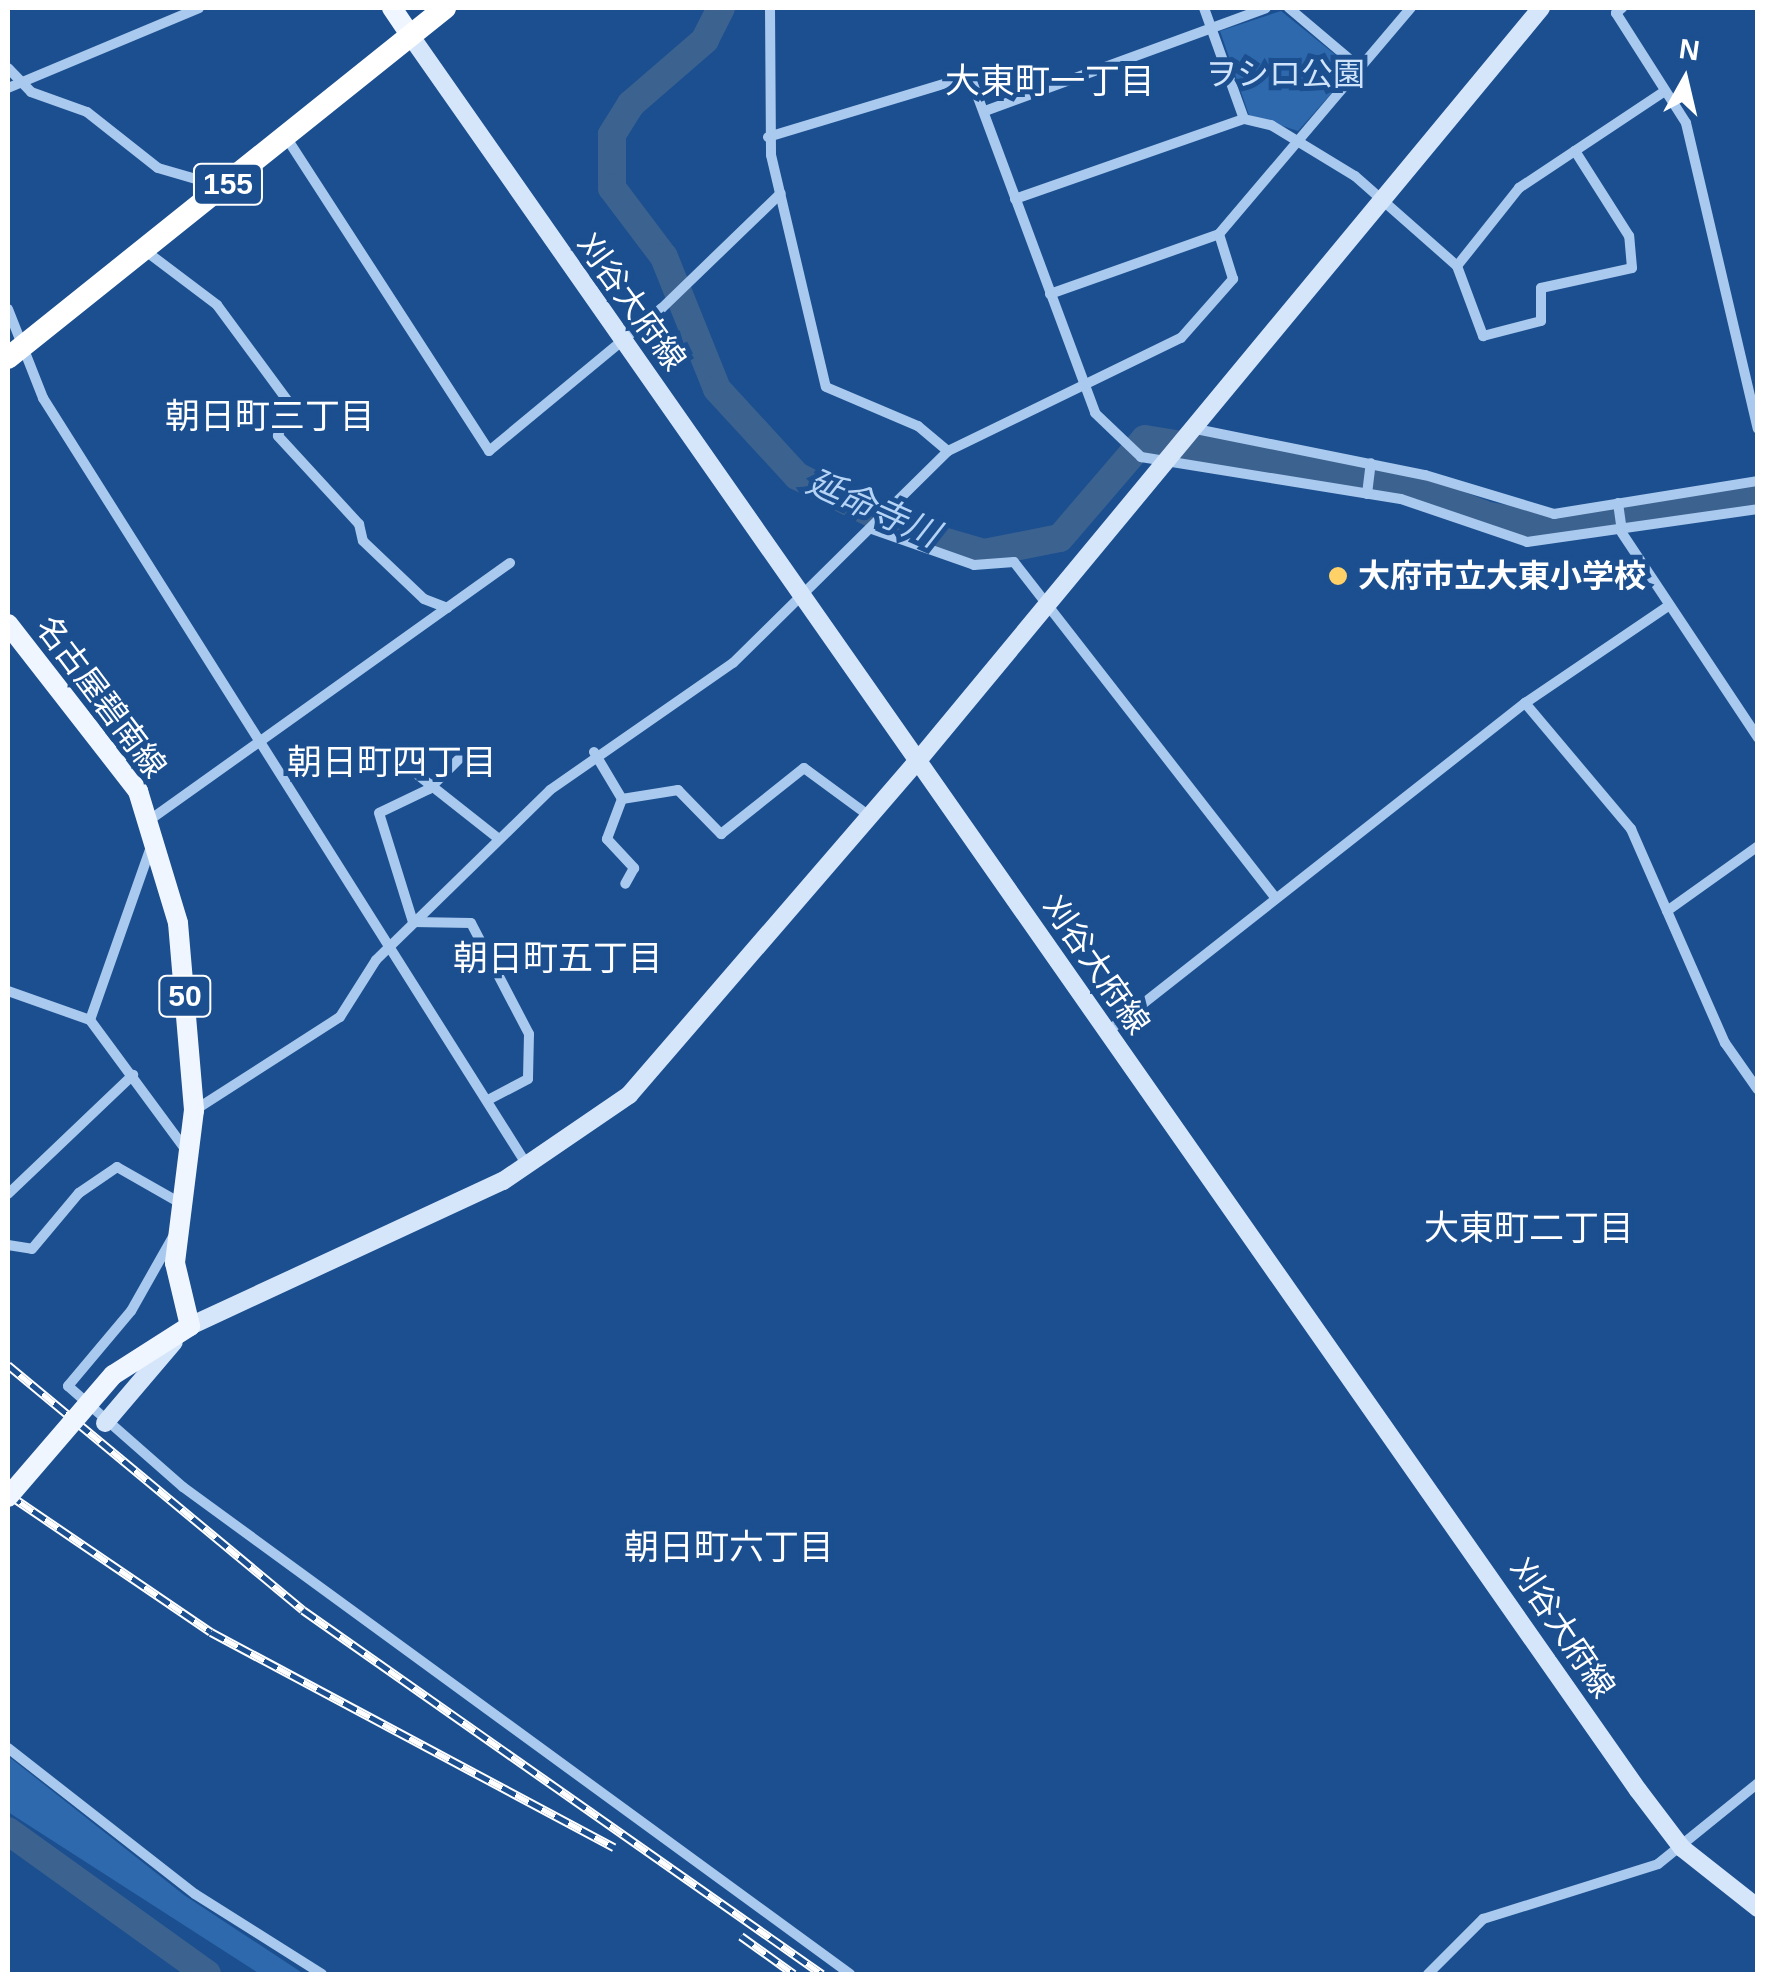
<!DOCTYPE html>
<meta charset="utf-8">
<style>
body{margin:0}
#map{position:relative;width:1765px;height:1982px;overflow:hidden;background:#1b4f8f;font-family:Helvetica,"Noto Sans JP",sans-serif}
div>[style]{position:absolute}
.green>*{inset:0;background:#2e69ad}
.river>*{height:28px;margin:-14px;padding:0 14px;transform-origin:14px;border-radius:14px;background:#3c6290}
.street>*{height:10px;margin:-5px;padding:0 5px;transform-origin:5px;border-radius:5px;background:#a9c9ee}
.secondary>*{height:18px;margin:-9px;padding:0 9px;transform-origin:9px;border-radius:9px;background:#d6e6fa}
.primary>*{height:20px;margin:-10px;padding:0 10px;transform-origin:10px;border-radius:10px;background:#f0f6ff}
.highway>*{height:22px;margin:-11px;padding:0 11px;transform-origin:11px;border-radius:11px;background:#fff}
.rail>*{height:9px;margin-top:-4.5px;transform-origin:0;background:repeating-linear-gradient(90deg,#1b4f8f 0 15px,#fff 0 30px);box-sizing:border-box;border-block:2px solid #fff}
.primary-bridge>*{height:20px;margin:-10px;padding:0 10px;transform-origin:10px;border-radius:10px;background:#f0f6ff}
.dots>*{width:28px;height:28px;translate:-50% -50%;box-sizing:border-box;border:5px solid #1b4f8f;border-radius:50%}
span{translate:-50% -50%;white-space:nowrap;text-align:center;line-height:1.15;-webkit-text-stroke:10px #1b4f8f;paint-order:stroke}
.shield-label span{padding:2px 8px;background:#1b4f8f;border:2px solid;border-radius:8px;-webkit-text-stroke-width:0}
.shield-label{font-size:30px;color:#fff;font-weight:700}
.park-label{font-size:32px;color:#cfe3fa}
.street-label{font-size:32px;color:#fff}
.poi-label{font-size:32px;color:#fff;font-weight:700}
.left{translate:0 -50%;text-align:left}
.neighbourhood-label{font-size:35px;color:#fff}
.water-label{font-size:35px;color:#b5d3f5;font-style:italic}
.frame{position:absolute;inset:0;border:10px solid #fff;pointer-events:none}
.north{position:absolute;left:1635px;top:30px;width:100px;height:100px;-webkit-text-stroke:8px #1b4f8f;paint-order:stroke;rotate:8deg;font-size:28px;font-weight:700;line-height:40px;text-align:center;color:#fff}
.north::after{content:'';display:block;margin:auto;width:35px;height:45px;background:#fff;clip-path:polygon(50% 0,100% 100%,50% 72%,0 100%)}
</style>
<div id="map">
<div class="green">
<div style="clip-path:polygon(1281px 11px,1353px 69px,1298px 131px,1249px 115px,1220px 31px)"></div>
<div style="clip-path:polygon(8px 1756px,184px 1895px,304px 1974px,260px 1974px,8px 1812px)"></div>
</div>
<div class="river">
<div style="left:721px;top:8px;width:36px;rotate:117deg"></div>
<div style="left:705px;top:40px;width:98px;rotate:139.1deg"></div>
<div style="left:631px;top:104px;width:36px;rotate:122deg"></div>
<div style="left:612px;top:135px;width:53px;rotate:90deg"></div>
<div style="left:612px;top:188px;width:86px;rotate:53deg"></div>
<div style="left:664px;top:257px;width:142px;rotate:68.1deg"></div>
<div style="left:717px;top:389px;width:118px;rotate:47.4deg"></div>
<div style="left:797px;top:476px;width:121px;rotate:26.6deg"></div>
<div style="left:905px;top:530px;width:82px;rotate:16.2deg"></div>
<div style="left:984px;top:553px;width:77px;rotate:-11.2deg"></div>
<div style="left:1060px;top:538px;width:130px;rotate:-49.4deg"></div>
<div style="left:1145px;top:439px;width:251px;rotate:9.4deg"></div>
<div style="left:1393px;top:480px;width:103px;rotate:20.6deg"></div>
<div style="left:1489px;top:516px;width:66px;rotate:9.6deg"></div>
<div style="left:1554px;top:527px;width:206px;rotate:-8.9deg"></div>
<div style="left:8px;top:1831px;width:245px;rotate:35.7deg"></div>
</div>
<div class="street">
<div style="left:770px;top:8px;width:147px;rotate:89.6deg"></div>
<div style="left:771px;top:155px;width:238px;rotate:76.7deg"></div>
<div style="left:826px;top:387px;width:100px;rotate:23deg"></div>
<div style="left:918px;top:426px;width:39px;rotate:40deg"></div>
<div style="left:1204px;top:8px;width:118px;rotate:70.2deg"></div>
<div style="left:1289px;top:8px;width:93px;rotate:40.2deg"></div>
<div style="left:1622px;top:8px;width:8px;rotate:140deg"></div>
<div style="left:1616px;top:13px;width:130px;rotate:57.5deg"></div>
<div style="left:1686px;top:123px;width:314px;rotate:76.8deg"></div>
<div style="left:8px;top:68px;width:33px;rotate:46deg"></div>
<div style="left:31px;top:92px;width:59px;rotate:19.7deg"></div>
<div style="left:87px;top:112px;width:90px;rotate:38.3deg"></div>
<div style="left:158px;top:168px;width:65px;rotate:16.2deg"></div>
<div style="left:8px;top:88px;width:207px;rotate:-22.7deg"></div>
<div style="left:985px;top:111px;width:299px;rotate:-20.1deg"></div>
<div style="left:286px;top:137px;width:374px;rotate:57.1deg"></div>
<div style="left:489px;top:451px;width:224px;rotate:-39.6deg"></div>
<div style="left:662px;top:308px;width:165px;rotate:-44deg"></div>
<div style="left:768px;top:137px;width:211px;rotate:-16.8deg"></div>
<div style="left:970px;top:76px;width:359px;rotate:69.6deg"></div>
<div style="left:1095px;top:413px;width:64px;rotate:43.7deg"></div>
<div style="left:1141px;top:457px;width:263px;rotate:9.2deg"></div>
<div style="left:1401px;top:499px;width:133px;rotate:18.8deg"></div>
<div style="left:1527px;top:542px;width:233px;rotate:-8.1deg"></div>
<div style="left:1015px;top:199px;width:243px;rotate:-19.3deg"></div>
<div style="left:1244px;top:119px;width:28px;rotate:13deg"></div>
<div style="left:1271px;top:125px;width:98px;rotate:31.3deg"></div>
<div style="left:1355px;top:176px;width:136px;rotate:41.4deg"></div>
<div style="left:1457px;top:266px;width:75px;rotate:69.6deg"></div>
<div style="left:1483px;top:336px;width:60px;rotate:-14.5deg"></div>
<div style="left:1541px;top:321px;width:33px;rotate:-90deg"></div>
<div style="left:1541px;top:288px;width:93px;rotate:-12.4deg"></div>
<div style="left:1632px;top:268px;width:32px;rotate:-95deg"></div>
<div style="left:1629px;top:236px;width:101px;rotate:-122.4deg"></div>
<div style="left:147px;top:252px;width:88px;rotate:37.1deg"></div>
<div style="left:217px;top:305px;width:123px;rotate:53.6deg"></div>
<div style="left:290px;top:404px;width:34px;rotate:111deg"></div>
<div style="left:278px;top:436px;width:120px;rotate:47.4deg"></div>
<div style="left:359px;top:524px;width:17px;rotate:77deg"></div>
<div style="left:363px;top:541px;width:84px;rotate:43.6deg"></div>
<div style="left:424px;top:599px;width:25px;rotate:21deg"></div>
<div style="left:1457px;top:266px;width:100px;rotate:-51.5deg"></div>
<div style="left:1519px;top:188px;width:175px;rotate:-33.6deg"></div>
<div style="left:1050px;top:294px;width:179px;rotate:-19.5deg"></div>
<div style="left:1219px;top:234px;width:297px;rotate:-49.7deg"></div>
<div style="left:8px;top:309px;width:96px;rotate:68.5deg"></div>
<div style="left:43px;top:398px;width:907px;rotate:57.75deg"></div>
<div style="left:1191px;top:428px;width:239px;rotate:11.4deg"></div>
<div style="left:1425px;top:475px;width:135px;rotate:16.8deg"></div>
<div style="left:1554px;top:514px;width:207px;rotate:-9.2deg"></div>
<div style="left:1367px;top:494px;width:31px;rotate:-83deg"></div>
<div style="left:1618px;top:503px;width:30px;rotate:82deg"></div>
<div style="left:1622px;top:533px;width:246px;rotate:56.4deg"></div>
<div style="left:872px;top:529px;width:108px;rotate:19.4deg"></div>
<div style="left:974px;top:565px;width:40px;rotate:-4.3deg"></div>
<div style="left:1014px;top:562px;width:426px;rotate:52.1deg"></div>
<div style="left:1525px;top:703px;width:165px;rotate:49.9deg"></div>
<div style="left:1631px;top:829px;width:234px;rotate:66.3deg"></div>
<div style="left:1725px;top:1043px;width:57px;rotate:54.9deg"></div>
<div style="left:467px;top:751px;width:54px;rotate:135deg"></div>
<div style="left:429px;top:789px;width:55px;rotate:154.4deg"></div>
<div style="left:379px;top:813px;width:114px;rotate:72.7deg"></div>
<div style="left:413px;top:922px;width:58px;rotate:1deg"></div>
<div style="left:471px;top:923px;width:125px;rotate:62.4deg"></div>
<div style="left:529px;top:1034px;width:45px;rotate:91.3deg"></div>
<div style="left:528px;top:1079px;width:45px;rotate:152.3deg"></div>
<div style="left:594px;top:752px;width:55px;rotate:59.2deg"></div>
<div style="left:622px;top:799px;width:43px;rotate:110.6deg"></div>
<div style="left:607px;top:839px;width:40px;rotate:47deg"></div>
<div style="left:634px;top:868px;width:18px;rotate:119deg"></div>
<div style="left:390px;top:753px;width:139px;rotate:38.3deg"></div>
<div style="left:622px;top:799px;width:57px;rotate:-9.1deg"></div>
<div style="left:678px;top:790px;width:62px;rotate:45.7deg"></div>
<div style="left:721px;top:834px;width:106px;rotate:-38.5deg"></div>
<div style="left:804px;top:768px;width:79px;rotate:36.3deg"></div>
<div style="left:151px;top:819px;width:441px;rotate:-35.5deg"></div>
<div style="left:1667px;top:911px;width:112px;rotate:-35.5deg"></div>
<div style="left:8px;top:991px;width:87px;rotate:19.5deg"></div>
<div style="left:90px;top:1020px;width:160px;rotate:53.6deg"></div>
<div style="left:90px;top:1020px;width:183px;rotate:-70.6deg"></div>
<div style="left:1107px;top:1032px;width:532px;rotate:-38.21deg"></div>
<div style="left:1525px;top:703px;width:171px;rotate:-34.1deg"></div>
<div style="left:195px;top:1110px;width:172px;rotate:-32.7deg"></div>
<div style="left:340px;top:1017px;width:67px;rotate:-57.7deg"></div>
<div style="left:376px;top:960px;width:243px;rotate:-44.3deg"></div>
<div style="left:550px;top:790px;width:223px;rotate:-34.8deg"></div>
<div style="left:733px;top:663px;width:302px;rotate:-44.6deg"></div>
<div style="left:948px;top:451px;width:259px;rotate:-25.9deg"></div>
<div style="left:1181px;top:338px;width:79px;rotate:-48.6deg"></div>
<div style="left:1233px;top:279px;width:47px;rotate:-107.3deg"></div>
<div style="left:8px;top:1194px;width:173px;rotate:-43.6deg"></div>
<div style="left:178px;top:1228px;width:95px;rotate:119.5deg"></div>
<div style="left:131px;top:1311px;width:98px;rotate:130deg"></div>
<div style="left:68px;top:1386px;width:153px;rotate:41.3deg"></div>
<div style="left:183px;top:1487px;width:826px;rotate:36.13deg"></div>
<div style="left:8px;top:1245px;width:24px;rotate:9deg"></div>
<div style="left:32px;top:1249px;width:73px;rotate:-50deg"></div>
<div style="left:79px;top:1193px;width:46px;rotate:-34.4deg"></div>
<div style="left:117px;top:1167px;width:75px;rotate:29.6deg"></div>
<div style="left:8px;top:1748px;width:237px;rotate:38deg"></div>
<div style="left:195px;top:1894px;width:150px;rotate:32.2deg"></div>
<div style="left:1428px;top:1974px;width:78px;rotate:-45deg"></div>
<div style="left:1483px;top:1919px;width:183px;rotate:-17.4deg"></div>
<div style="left:1658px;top:1864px;width:129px;rotate:-39deg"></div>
</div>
<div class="secondary">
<div style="left:410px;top:35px;width:2142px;rotate:55.02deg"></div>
<div style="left:1638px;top:1790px;width:73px;rotate:52.8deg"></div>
<div style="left:1682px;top:1848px;width:97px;rotate:38.3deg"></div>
<div style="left:190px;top:1326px;width:345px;rotate:-24.9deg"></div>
<div style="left:503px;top:1181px;width:153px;rotate:-34.3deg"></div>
<div style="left:629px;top:1095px;width:439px;rotate:-49.2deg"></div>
<div style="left:916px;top:763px;width:980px;rotate:-50.38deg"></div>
<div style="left:105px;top:1423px;width:106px;rotate:-49.6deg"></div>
</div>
<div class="primary">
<div style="left:392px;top:8px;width:32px;rotate:56deg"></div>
<div style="left:8px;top:624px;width:212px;rotate:52.1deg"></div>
<div style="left:138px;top:791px;width:138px;rotate:73.1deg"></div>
<div style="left:178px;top:923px;width:188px;rotate:85.1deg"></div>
<div style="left:194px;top:1110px;width:154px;rotate:97.1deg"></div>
<div style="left:175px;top:1263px;width:65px;rotate:76.6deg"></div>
<div style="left:190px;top:1326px;width:91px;rotate:147.5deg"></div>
</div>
<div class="highway">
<div style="left:8px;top:358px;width:560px;rotate:-38.69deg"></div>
</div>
<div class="rail">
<div style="left:8px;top:1365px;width:383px;rotate:39.7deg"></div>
<div style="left:303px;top:1610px;width:634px;rotate:35.04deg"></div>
<div style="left:8px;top:1494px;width:245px;rotate:34.2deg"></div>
<div style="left:211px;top:1632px;width:457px;rotate:28.1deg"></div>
<div style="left:741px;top:1936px;width:65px;rotate:35.6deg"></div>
</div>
<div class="primary-bridge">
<div style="left:8px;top:1497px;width:161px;rotate:-49.3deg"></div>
</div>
<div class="dots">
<div style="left:1338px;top:576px;background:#ffd166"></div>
</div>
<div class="shield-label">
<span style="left:228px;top:184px">155</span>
<span style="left:185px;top:996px">50</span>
</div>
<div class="park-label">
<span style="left:1285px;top:74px">ヲシロ公園</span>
</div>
<div class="street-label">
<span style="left:631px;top:302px;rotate:54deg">刈谷大府線</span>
<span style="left:101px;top:697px;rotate:53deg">名古屋碧南線</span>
<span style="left:1096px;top:965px;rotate:55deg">刈谷大府線</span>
<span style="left:1562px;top:1628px;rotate:56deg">刈谷大府線</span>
</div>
<div class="poi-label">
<span class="left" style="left:1358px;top:576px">大府市立大東小学校</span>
</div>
<div class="neighbourhood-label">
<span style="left:1050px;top:81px">大東町一丁目</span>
<span style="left:270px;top:416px">朝日町三丁目</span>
<span style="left:392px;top:762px">朝日町四丁目</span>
<span style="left:558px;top:958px">朝日町五丁目</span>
<span style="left:1529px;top:1228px">大東町二丁目</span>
<span style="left:729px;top:1547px">朝日町六丁目</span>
</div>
<div class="water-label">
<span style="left:873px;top:508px;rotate:24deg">延命寺川</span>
</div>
<div class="frame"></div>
<div class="north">N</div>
</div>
